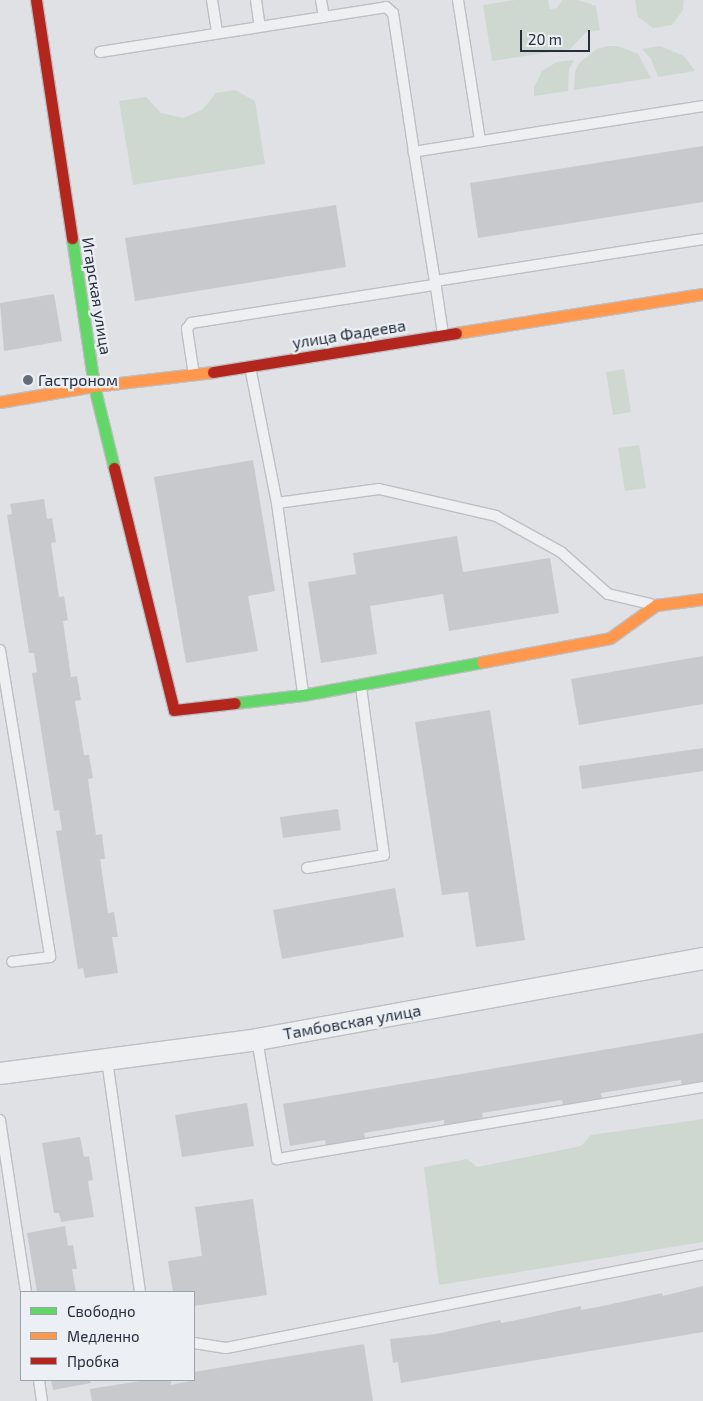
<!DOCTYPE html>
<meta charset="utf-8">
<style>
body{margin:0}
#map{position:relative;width:703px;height:1401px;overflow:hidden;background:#dfe1e5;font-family:"Exo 2",sans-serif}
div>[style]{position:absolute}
.green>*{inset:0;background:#ced8d0}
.building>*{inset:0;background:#c7c9cd}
.roads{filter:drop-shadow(1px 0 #bdbfc3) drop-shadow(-1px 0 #bdbfc3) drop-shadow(0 1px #bdbfc3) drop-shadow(0 -1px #bdbfc3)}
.lane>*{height:10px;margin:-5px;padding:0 5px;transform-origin:5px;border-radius:5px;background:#eeeff1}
.street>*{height:21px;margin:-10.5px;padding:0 10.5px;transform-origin:10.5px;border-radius:10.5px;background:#eeeff1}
.fast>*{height:11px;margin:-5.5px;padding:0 5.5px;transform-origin:5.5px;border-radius:5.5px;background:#63d668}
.slow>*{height:11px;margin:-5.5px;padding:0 5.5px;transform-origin:5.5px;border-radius:5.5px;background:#ff974d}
.jam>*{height:11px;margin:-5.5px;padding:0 5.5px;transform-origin:5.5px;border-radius:5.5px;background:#b3261e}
.dots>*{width:14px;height:14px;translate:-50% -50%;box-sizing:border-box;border:2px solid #eceff4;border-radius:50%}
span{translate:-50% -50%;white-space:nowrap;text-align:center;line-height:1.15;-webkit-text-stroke:4.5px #eceff4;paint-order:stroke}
.street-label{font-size:16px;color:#262d3d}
.poi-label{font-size:16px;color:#262d3d}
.left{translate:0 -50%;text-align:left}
.legend{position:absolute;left:20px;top:1291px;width:175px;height:90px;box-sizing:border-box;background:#eceff4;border:1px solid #9da1ab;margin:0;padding:6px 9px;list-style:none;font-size:15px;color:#262d3d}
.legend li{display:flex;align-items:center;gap:10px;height:25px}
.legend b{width:25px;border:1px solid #9da1ab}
.scale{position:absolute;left:520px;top:30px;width:70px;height:22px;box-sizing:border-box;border:2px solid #262d3d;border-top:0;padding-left:6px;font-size:15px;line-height:18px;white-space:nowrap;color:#262d3d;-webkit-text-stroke:4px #eceff4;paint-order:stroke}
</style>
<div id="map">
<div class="green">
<div style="clip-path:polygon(515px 0,548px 0,550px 9px,557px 8px,562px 0,578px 0,596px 6px,600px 30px,586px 32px,570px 49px,492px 61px,483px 5px)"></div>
<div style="clip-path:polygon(635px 0,684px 0,683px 10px,672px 25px,653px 28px,638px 17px)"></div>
<div style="clip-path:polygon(607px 46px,618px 46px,638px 54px,651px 78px,574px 90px,575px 72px,580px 62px,597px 49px)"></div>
<div style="clip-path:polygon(660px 46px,684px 56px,695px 71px,658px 77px,651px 59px,642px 49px)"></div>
<div style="clip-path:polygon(574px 60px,569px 69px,568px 91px,534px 96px,534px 87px,542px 71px,557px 62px)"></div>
<div style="clip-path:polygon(235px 90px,255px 101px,265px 164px,133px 185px,119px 101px,146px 97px,161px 113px,183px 118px,202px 110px,216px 93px)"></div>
<div style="clip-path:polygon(624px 369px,631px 412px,613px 415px,606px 372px)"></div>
<div style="clip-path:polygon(639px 445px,646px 488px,625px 491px,618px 448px)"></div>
<div style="clip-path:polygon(703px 1119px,703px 1242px,439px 1285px,424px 1167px,467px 1159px,477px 1167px,581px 1146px,591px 1135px)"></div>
</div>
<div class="building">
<div style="clip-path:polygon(703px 146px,703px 202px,478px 238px,470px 183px)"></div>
<div style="clip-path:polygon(336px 205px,346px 267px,135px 301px,125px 238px)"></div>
<div style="clip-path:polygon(54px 294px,62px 341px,4px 351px,0 303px)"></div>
<div style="clip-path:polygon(253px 460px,275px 591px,248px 596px,258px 651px,186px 663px,154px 477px)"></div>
<div style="clip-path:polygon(44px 499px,47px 519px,52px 518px,56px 542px,51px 543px,59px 597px,64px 596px,68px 620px,63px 621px,71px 677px,77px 676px,81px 700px,75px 701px,84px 755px,89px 755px,93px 778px,88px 779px,96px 835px,102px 834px,105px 859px,100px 859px,108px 913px,114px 912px,118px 937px,112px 937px,118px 973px,85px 978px,83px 968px,78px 969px,56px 831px,62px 830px,59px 810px,54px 811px,32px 673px,37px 672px,34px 653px,29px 653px,7px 515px,12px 514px,10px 504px)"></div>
<div style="clip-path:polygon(457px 536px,463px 572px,550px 558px,559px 613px,449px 631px,443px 594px,370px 606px,377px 654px,321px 663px,308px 582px,356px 574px,353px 553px)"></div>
<div style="clip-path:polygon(703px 656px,703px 704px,579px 725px,571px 679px)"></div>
<div style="clip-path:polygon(490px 710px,525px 940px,476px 947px,468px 892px,442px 895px,415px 722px)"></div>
<div style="clip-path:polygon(703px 748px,703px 771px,582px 789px,579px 766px)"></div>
<div style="clip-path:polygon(338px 809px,341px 830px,283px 838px,280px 817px)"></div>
<div style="clip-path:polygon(395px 888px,404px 937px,282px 959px,273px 910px)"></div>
<div style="clip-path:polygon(703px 1033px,703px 1081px,682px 1085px,681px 1080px,601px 1093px,602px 1098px,582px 1102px,563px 1105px,562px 1100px,482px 1113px,483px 1118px,464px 1122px,444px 1125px,444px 1120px,364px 1133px,365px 1138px,345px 1142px,326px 1145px,325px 1140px,290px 1146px,283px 1104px)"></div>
<div style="clip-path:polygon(247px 1103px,254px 1146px,182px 1157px,175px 1115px)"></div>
<div style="clip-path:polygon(80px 1137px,84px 1157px,89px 1156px,93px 1180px,88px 1181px,94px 1217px,61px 1222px,59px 1213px,54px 1213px,42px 1143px)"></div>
<div style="clip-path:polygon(253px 1199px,267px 1295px,194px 1306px,194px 1292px,173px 1292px,168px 1261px,202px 1256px,195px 1207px)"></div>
<div style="clip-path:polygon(65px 1226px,68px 1246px,73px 1245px,77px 1269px,72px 1269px,76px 1292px,37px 1292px,27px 1233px)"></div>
<div style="clip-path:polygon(703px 1286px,703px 1332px,401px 1383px,398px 1362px,393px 1363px,390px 1339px,436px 1334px,500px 1320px,501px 1323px,517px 1320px,581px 1306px,581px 1310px,598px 1307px,662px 1293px,663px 1296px)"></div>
<div style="clip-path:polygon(364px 1344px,373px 1401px,92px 1401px,90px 1389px,147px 1380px,171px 1381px,171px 1385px,194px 1380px,194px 1372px)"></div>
<div style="clip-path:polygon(51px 1380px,90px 1380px,91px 1383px,53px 1390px)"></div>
</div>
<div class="roads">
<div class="lane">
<div style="left:212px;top:0;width:33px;rotate:81deg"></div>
<div style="left:256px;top:0;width:27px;rotate:82deg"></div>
<div style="left:321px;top:0;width:17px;rotate:80deg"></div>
<div style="left:458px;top:0;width:143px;rotate:81.1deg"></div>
<div style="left:100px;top:52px;width:290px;rotate:-8.9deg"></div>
<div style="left:386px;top:7px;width:9px;rotate:41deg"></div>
<div style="left:393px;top:13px;width:141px;rotate:81.4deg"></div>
<div style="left:703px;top:106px;width:293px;rotate:171deg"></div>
<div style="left:414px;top:152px;width:131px;rotate:80.8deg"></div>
<div style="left:435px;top:281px;width:271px;rotate:-8.9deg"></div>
<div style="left:435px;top:281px;width:54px;rotate:81.4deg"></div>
<div style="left:250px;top:367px;width:139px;rotate:78.8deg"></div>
<div style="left:277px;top:503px;width:103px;rotate:-7.8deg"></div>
<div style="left:379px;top:489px;width:120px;rotate:13deg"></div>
<div style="left:496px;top:516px;width:74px;rotate:29deg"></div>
<div style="left:561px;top:552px;width:63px;rotate:41.8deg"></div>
<div style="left:608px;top:594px;width:43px;rotate:13.4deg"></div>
<div style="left:194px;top:375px;width:47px;rotate:-98.7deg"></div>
<div style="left:187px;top:329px;width:7px;rotate:-56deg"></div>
<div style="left:191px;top:323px;width:247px;rotate:-8.9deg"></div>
<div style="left:277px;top:503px;width:192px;rotate:82.2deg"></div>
<div style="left:0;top:650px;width:311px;rotate:80.7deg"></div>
<div style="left:50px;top:957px;width:38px;rotate:173deg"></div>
<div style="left:307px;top:868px;width:78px;rotate:-9.6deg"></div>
<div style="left:384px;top:855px;width:171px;rotate:-97.8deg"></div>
<div style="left:257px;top:1039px;width:122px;rotate:80.5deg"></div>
<div style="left:277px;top:1159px;width:432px;rotate:-9.6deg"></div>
<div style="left:107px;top:1060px;width:234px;rotate:81.9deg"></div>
<div style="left:0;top:1120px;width:174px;rotate:81.4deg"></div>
<div style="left:194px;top:1343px;width:32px;rotate:9deg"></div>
<div style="left:226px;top:1348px;width:486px;rotate:-11.1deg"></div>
<div style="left:39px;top:1380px;width:21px;rotate:82deg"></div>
</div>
<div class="street">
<div style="left:0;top:1073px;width:259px;rotate:-7.5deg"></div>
<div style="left:257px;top:1039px;width:453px;rotate:-10.3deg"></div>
</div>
<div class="fast">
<div style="left:72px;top:238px;width:150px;rotate:81.5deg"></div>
<div style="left:94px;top:386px;width:84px;rotate:76.3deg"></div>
<div style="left:235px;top:703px;width:68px;rotate:-6.7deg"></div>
<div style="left:303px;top:695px;width:182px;rotate:-10.4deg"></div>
</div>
<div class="slow">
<div style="left:456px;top:333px;width:250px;rotate:-9deg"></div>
<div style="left:0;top:402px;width:95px;rotate:-9.7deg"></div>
<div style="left:94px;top:386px;width:120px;rotate:-6.7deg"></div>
<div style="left:482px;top:662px;width:130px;rotate:-10.6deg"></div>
<div style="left:610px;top:638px;width:57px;rotate:-35.7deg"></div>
<div style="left:656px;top:605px;width:47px;rotate:-7.3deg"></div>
</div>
<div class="jam">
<div style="left:36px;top:0;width:241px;rotate:81.4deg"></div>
<div style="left:213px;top:372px;width:246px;rotate:-9.1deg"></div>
<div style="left:114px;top:468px;width:249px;rotate:76.1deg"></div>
<div style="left:174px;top:710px;width:61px;rotate:-6.5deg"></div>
</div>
</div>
<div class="dots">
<div style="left:28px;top:380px;background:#676c78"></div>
</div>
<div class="street-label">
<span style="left:97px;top:296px;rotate:81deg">Игарская улица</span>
<span style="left:349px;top:334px;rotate:-9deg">улица Фадеева</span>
<span style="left:352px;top:1022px;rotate:-10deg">Тамбовская улица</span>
</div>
<div class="poi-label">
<span class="left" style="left:38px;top:380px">Гастроном</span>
</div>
<ul class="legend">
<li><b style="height:6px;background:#63d668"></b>Свободно</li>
<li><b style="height:6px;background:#ff974d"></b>Медленно</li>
<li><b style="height:6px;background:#b3261e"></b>Пробка</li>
</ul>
<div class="scale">20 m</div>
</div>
